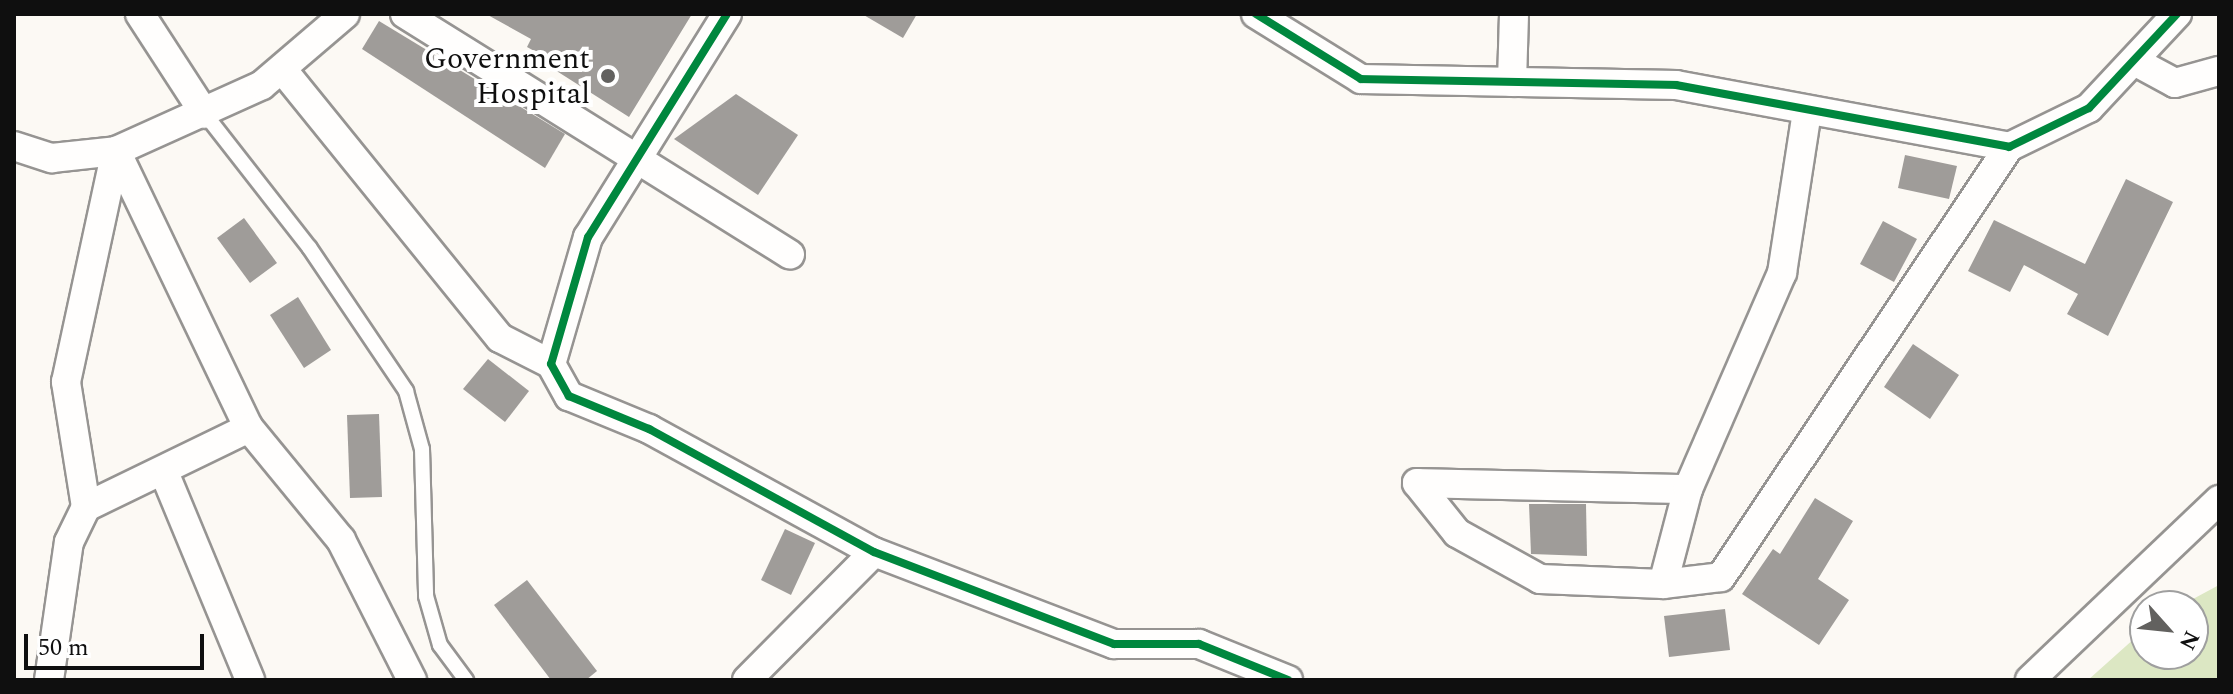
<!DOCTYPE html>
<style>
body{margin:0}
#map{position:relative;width:2233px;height:694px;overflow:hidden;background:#fcf9f4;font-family:Spectral,serif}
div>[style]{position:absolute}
.forest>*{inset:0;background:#dce7c3}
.building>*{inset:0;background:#9f9c99}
.roads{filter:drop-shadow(2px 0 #969492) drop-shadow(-2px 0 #969492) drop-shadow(0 2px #969492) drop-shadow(0 -2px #969492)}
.service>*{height:14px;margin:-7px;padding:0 7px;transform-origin:7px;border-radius:7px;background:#fffefd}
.minor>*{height:28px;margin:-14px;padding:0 14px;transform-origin:14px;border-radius:14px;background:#fffefd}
.cycleway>*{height:8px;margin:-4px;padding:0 4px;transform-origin:4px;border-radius:4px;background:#00873e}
.dots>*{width:22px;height:22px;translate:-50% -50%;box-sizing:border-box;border:4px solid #fff;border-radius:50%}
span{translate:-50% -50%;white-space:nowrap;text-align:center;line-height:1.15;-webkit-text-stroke:8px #fff;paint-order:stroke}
.poi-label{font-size:30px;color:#0f0f0f}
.right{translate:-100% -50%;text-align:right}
.frame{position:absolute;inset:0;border:16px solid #0f0f0f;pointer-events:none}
.north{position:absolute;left:2129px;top:590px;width:80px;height:80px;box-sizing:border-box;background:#fff;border:2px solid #9f9f9f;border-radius:50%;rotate:117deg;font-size:22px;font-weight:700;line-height:32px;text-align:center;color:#0f0f0f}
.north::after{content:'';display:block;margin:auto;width:28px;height:36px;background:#62615f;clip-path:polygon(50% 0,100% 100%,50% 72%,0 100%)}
.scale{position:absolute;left:24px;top:634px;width:180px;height:36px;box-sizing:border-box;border:4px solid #0f0f0f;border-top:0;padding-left:10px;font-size:24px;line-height:28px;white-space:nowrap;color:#0f0f0f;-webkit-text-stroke:6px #fff;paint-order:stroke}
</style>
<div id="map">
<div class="forest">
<div style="clip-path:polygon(2219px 585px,2219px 680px,2088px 680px,2145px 629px,2145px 654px,2193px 654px,2193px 606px,2180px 606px)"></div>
</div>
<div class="building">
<div style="clip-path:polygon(486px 14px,692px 14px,629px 117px,544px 63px,547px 58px,527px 47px,531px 39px)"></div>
<div style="clip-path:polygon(862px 14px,917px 14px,903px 38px)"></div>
<div style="clip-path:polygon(379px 21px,565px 134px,545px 168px,362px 49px)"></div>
<div style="clip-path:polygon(736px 94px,798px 135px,758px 195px,674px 139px)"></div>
<div style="clip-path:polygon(1905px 155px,1957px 166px,1949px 199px,1898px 188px)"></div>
<div style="clip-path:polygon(2126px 179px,2173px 202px,2108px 336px,2067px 314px,2078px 294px,2024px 265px,2010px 292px,1968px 271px,1994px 220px,2085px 264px)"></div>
<div style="clip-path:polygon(244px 218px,277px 263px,250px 283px,217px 238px)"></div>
<div style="clip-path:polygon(1883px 221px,1917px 239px,1894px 282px,1860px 264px)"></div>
<div style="clip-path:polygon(298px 297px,331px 350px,304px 368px,270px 315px)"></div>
<div style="clip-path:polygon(1913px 344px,1959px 375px,1930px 419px,1884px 387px)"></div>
<div style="clip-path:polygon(488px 359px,529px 391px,505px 422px,463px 389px)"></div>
<div style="clip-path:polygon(379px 414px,382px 497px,350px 498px,347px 415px)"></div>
<div style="clip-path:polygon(1815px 498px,1853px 521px,1818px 579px,1849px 600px,1819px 645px,1742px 594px,1773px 549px,1780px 554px)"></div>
<div style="clip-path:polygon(1529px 504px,1586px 504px,1587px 556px,1531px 554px)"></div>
<div style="clip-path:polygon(785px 529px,815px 543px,791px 595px,761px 580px)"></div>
<div style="clip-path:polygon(527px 580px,597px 671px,586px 680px,551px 680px,494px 605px)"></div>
<div style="clip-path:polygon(1725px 609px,1730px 650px,1669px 657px,1664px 616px)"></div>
</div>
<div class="roads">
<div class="service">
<div style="left:205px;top:114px;width:169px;rotate:52deg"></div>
<div style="left:309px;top:247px;width:174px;rotate:56deg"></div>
<div style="left:406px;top:391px;width:60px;rotate:74.6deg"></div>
<div style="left:422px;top:449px;width:147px;rotate:88.4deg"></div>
<div style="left:426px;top:596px;width:51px;rotate:74.1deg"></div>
<div style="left:440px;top:645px;width:44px;rotate:53.4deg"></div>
</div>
<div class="minor">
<div style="left:140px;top:14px;width:119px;rotate:57deg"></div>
<div style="left:405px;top:14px;width:454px;rotate:32deg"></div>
<div style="left:727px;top:14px;width:263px;rotate:121.9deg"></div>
<div style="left:588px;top:237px;width:132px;rotate:106.2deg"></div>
<div style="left:551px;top:364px;width:37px;rotate:61deg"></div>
<div style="left:569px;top:396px;width:87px;rotate:22.4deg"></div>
<div style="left:649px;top:429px;width:256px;rotate:28.7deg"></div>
<div style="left:874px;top:552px;width:257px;rotate:21deg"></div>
<div style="left:1114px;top:644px;width:85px"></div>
<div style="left:1199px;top:644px;width:96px;rotate:22deg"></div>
<div style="left:1256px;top:14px;width:123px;rotate:31.8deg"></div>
<div style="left:1361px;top:79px;width:315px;rotate:1.1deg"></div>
<div style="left:1676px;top:85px;width:339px;rotate:10.5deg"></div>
<div style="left:2009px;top:147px;width:89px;rotate:-26deg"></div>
<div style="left:2089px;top:108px;width:129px;rotate:-46.9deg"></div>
<div style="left:2136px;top:62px;width:44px;rotate:28.3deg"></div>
<div style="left:2175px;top:83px;width:46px;rotate:-15.3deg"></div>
<div style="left:282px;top:69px;width:346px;rotate:51deg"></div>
<div style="left:500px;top:338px;width:57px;rotate:27deg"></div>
<div style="left:1512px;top:82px;width:68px;rotate:-88.3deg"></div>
<div style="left:14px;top:146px;width:40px;rotate:18deg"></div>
<div style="left:52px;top:158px;width:64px;rotate:-6.2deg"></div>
<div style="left:116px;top:151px;width:160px;rotate:-24.3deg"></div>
<div style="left:262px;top:85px;width:109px;rotate:-40.5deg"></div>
<div style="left:116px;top:151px;width:307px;rotate:64.4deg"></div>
<div style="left:249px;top:428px;width:145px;rotate:50.6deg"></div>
<div style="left:341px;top:540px;width:157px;rotate:63.1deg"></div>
<div style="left:164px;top:472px;width:225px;rotate:67.5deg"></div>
<div style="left:1417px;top:483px;width:64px;rotate:51.3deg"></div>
<div style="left:1457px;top:533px;width:95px;rotate:29deg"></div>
<div style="left:1540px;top:579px;width:123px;rotate:2.3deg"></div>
<div style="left:1663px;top:584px;width:58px;rotate:-6.9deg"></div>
<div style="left:1721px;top:577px;width:518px;rotate:-56.19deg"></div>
<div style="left:1417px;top:483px;width:271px;rotate:1.3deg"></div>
<div style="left:86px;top:507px;width:127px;rotate:-99.1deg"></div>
<div style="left:66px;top:382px;width:236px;rotate:-77.8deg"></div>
<div style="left:1663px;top:584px;width:98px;rotate:-75.3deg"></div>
<div style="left:1688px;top:489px;width:236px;rotate:-66.5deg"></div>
<div style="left:1782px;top:273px;width:164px;rotate:-81.2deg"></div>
<div style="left:49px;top:680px;width:139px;rotate:-81.8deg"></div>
<div style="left:69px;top:542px;width:39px;rotate:-64deg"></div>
<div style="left:86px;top:507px;width:181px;rotate:-25.9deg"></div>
<div style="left:747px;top:680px;width:180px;rotate:-45.2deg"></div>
<div style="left:2030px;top:680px;width:261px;rotate:-43.6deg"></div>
</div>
</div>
<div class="cycleway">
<div style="left:727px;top:14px;width:263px;rotate:121.9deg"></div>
<div style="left:588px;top:237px;width:132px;rotate:106.2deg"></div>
<div style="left:551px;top:364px;width:37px;rotate:61deg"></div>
<div style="left:569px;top:396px;width:87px;rotate:22.4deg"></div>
<div style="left:649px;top:429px;width:256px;rotate:28.7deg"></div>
<div style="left:874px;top:552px;width:257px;rotate:21deg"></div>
<div style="left:1114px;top:644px;width:85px"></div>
<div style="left:1199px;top:644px;width:96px;rotate:22deg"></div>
<div style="left:1256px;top:14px;width:123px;rotate:31.8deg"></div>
<div style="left:1361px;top:79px;width:315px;rotate:1.1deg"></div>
<div style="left:1676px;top:85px;width:339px;rotate:10.5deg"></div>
<div style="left:2009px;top:147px;width:89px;rotate:-26deg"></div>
<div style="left:2089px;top:108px;width:129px;rotate:-46.9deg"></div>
</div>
<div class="dots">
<div style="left:608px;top:76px;background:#62615f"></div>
</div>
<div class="poi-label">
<span class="right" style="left:590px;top:76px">Government<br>Hospital</span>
</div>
<div class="frame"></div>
<div class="north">N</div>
<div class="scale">50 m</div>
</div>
